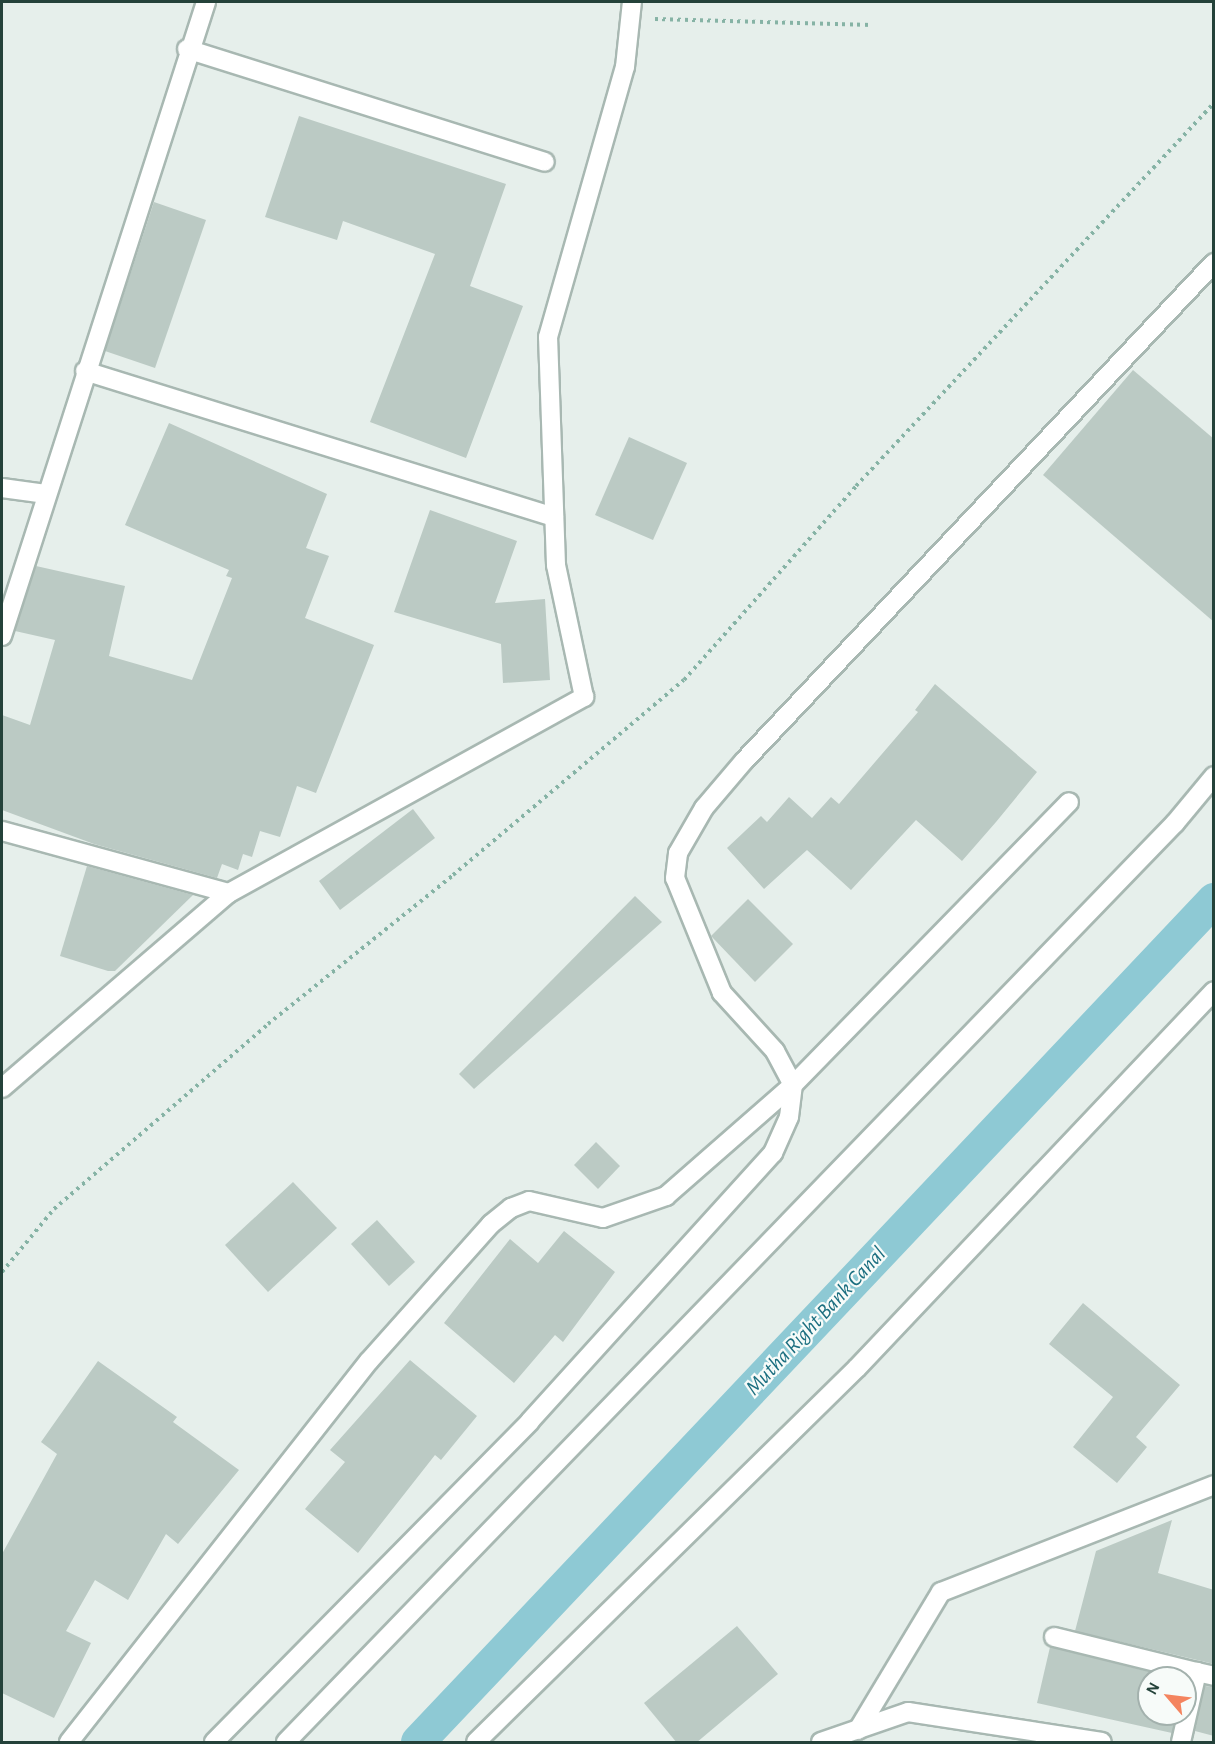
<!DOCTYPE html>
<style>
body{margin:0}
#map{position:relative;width:1215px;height:1744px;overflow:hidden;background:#e6efeb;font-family:"Alegreya Sans",sans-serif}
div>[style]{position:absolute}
.canal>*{height:34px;margin:-17px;padding:0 17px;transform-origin:17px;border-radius:17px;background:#8ec9d4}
.building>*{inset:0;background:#bbcac4}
.path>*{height:4px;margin-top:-2px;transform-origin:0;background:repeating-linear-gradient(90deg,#86b3a5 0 3px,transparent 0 7.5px)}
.roads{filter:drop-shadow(2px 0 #a8b8b2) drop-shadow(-2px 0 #a8b8b2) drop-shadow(0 2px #a8b8b2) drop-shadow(0 -2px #a8b8b2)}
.minor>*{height:18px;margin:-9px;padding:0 9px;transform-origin:9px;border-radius:9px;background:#fff}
span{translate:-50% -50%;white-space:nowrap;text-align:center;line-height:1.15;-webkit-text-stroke:4.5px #f7fbf9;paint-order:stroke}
.water-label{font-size:22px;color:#1c6f80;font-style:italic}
.frame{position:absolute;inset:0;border:3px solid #24423a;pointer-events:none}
.north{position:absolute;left:1137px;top:1666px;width:60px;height:60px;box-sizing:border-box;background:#f7fbf9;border:2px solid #a3b1ad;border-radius:50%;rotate:298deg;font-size:16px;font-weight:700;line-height:24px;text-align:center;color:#24423a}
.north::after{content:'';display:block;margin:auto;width:21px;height:27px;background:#f4845f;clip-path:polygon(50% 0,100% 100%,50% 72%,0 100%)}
</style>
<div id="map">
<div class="canal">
<div style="left:418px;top:1742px;width:1159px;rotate:-46.61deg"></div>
</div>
<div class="building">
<div style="clip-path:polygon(299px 116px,506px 184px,470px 286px,523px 306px,466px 458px,370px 422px,435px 254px,343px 221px,337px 240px,265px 217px)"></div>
<div style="clip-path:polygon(154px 202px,206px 220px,155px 368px,105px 351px)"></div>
<div style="clip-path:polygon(1133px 370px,1214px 439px,1214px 622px,1043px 475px)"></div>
<div style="clip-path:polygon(169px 423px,327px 494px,306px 548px,329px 556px,305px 618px,374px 645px,316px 793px,297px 786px,280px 837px,260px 831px,252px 857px,243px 854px,238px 870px,222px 864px,217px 878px,94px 844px,2px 810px,2px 715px,30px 725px,55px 640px,15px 631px,36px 566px,125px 586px,109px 656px,192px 680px,232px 578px,226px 576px,229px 570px,125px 525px)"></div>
<div style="clip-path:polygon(629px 437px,687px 463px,653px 540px,595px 515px)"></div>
<div style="clip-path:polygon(430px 510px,517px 541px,495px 603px,545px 599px,550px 680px,503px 683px,501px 644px,394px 612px)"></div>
<div style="clip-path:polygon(935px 684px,1037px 772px,996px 822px,962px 861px,916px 820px,851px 890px,807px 850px,764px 889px,727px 848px,761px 816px,767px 822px,789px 797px,812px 818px,831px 797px,839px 804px,918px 712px,915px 710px)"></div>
<div style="clip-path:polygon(413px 809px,435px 838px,340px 910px,319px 881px)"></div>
<div style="clip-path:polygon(87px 866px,193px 895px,115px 971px,108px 971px,60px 956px)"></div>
<div style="clip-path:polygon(635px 896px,662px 922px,474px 1089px,459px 1074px)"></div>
<div style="clip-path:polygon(748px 899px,793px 944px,755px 982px,711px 936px)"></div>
<div style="clip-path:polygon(596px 1142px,620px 1166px,598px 1189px,574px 1165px)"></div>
<div style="clip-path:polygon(293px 1182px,337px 1228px,268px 1292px,225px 1245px)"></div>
<div style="clip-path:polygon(377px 1220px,415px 1262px,389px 1286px,351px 1244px)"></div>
<div style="clip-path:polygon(564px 1231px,615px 1272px,563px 1342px,555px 1335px,514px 1383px,444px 1323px,510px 1239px,538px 1263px)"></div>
<div style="clip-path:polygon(1083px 1303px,1180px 1385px,1136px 1437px,1147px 1447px,1117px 1483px,1073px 1447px,1113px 1397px,1049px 1344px)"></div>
<div style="clip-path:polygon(410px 1360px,477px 1416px,441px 1460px,435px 1455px,358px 1553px,305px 1509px,345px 1462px,330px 1450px)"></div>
<div style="clip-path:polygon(98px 1361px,177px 1417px,173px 1422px,239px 1470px,178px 1544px,166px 1534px,128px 1600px,95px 1580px,66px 1631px,91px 1643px,54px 1718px,2px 1693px,2px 1554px,57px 1454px,41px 1442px)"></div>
<div style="clip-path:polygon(1172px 1520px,1158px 1573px,1214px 1590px,1214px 1664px,1075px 1631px,1096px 1551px)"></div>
<div style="clip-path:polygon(737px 1626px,778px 1674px,696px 1743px,677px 1743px,644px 1703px)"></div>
<div style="clip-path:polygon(1050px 1647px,1174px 1678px,1149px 1678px,1149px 1714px,1176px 1714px,1172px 1733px,1037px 1703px)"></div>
<div style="clip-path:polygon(1205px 1686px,1214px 1687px,1214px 1736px,1195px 1731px)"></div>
</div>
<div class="path">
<div style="left:655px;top:19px;width:217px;rotate:1.6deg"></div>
<div style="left:2px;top:1272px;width:82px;rotate:-50.5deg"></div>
<div style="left:54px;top:1209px;width:283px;rotate:-40.8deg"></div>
<div style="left:268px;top:1024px;width:238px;rotate:-38.8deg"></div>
<div style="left:453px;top:875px;width:302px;rotate:-40.2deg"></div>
<div style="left:684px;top:680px;width:259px;rotate:-48.4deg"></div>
<div style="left:856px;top:486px;width:524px;rotate:-46.93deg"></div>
</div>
<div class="roads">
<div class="minor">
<div style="left:187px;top:49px;width:375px;rotate:17.5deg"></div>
<div style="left:85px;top:371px;width:491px;rotate:17.3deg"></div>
<div style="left:2px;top:488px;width:44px;rotate:7.8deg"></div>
<div style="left:2px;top:636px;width:666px;rotate:-72.16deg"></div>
<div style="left:2px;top:831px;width:235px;rotate:15.3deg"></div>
<div style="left:229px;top:893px;width:406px;rotate:-28.9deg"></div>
<div style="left:584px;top:697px;width:135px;rotate:-102deg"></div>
<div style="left:556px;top:565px;width:228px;rotate:-92deg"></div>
<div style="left:548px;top:337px;width:281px;rotate:-74.1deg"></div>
<div style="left:625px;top:67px;width:65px;rotate:-83.9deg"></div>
<div style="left:2px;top:1088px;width:299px;rotate:-40.7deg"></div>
<div style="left:1054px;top:1637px;width:147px;rotate:13.8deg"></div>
<div style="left:858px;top:1730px;width:161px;rotate:-59deg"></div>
<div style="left:941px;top:1592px;width:293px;rotate:-21.4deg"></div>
<div style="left:69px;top:1742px;width:485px;rotate:-51.8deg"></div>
<div style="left:369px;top:1361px;width:183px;rotate:-48.3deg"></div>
<div style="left:491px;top:1224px;width:26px;rotate:-39deg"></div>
<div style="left:511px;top:1208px;width:19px;rotate:-21deg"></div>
<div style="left:529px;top:1201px;width:76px;rotate:12.9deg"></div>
<div style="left:603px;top:1218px;width:67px;rotate:-19.2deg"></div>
<div style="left:666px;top:1196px;width:169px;rotate:-41.2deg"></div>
<div style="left:793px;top:1085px;width:395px;rotate:-45.7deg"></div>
<div style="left:214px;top:1742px;width:450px;rotate:-45.4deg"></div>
<div style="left:530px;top:1421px;width:362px;rotate:-47.8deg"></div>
<div style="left:773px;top:1153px;width:39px;rotate:-66deg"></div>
<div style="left:789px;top:1117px;width:32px;rotate:-83deg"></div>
<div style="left:793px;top:1085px;width:38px;rotate:-118deg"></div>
<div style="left:775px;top:1051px;width:79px;rotate:-132.4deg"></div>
<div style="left:722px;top:993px;width:124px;rotate:-112.2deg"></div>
<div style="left:675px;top:878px;width:25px;rotate:-83deg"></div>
<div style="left:678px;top:853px;width:52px;rotate:-60deg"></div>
<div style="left:704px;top:808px;width:62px;rotate:-49.6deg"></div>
<div style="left:744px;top:761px;width:685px;rotate:-46.66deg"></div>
<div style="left:286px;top:1742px;width:1279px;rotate:-45.95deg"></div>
<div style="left:1175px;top:823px;width:61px;rotate:-50.3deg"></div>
<div style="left:476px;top:1742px;width:534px;rotate:-44.47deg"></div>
<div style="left:857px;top:1368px;width:519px;rotate:-46.56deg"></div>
<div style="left:821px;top:1742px;width:92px;rotate:-19deg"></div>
<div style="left:908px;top:1712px;width:196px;rotate:8.8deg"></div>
<div style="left:1181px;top:1742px;width:72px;rotate:-77.1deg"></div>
<div style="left:1197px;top:1672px;width:17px;rotate:13deg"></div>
</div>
</div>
<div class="water-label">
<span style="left:816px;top:1321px;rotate:-47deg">Mutha Right Bank Canal</span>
</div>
<div class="frame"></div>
<div class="north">N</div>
</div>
